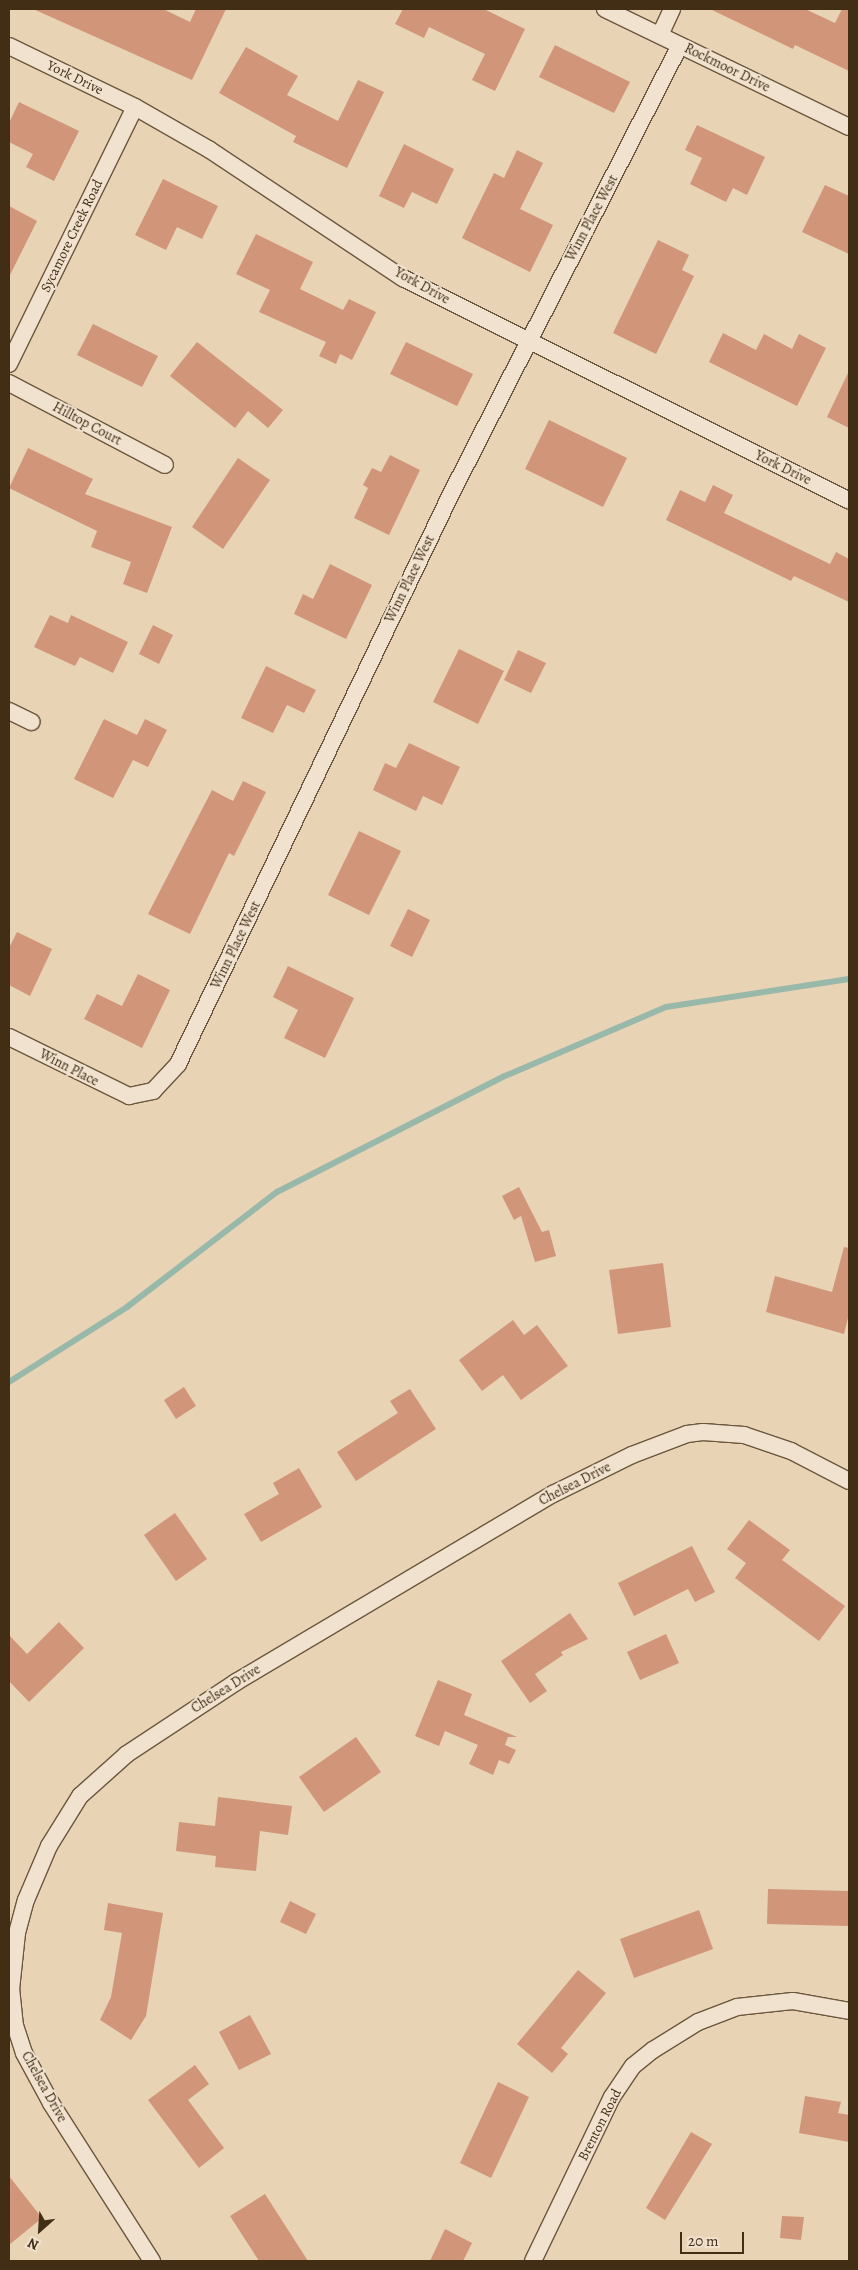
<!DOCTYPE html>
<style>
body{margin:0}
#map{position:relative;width:858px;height:2270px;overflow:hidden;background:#e8d3b5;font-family:Alegreya,serif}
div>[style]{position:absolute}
.stream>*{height:6px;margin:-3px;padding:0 3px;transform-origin:3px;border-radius:3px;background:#98b8aa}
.building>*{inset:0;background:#d1957a}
.roads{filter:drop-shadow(1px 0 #6b573d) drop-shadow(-1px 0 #6b573d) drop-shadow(0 1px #6b573d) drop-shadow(0 -1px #6b573d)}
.street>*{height:16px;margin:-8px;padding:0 8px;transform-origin:8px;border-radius:8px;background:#f0e2cf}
span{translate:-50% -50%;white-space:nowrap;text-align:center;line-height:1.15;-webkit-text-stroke:4px #f0e2cf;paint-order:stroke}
.street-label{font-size:14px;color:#412e15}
.frame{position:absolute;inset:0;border:10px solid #412e15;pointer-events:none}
.north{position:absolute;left:15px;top:2205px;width:50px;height:50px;-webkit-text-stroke:4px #f0e2cf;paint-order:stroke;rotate:206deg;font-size:14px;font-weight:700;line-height:20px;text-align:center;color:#412e15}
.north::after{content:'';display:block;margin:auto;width:18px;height:22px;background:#412e15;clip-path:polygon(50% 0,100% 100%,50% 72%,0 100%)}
.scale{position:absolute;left:680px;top:2232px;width:64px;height:22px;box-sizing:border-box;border:2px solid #412e15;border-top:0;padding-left:6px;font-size:15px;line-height:18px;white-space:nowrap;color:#412e15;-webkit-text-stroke:4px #f0e2cf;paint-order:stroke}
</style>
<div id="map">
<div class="stream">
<div style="left:9px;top:1382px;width:140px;rotate:-32.4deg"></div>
<div style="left:127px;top:1307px;width:189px;rotate:-37.5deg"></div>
<div style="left:277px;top:1192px;width:256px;rotate:-27deg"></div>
<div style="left:505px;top:1076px;width:175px;rotate:-23.2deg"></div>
<div style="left:666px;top:1007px;width:185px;rotate:-8.7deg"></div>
</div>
<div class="building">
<div style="clip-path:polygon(33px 9px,163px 9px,190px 22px,196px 9px,226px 9px,192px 80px)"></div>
<div style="clip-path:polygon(403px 9px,484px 9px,525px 29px,495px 91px,472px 80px,485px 54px,429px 27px,424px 38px,395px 24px)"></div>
<div style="clip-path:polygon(710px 9px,805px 9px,835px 23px,842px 9px,849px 9px,849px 71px,795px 45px,793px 49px)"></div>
<div style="clip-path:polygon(555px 45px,630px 82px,614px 113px,539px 77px)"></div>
<div style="clip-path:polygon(246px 47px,298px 76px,287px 95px,338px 121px,358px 80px,384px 92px,347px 168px,293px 142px,296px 136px,219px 93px)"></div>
<div style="clip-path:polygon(19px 102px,79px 131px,54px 181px,26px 167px,33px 154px,9px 142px,9px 123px)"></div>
<div style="clip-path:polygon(697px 125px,765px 157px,747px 195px,733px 188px,726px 202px,690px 184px,702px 158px,685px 150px)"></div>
<div style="clip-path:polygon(404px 144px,454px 169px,437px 204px,412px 192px,404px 208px,379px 196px)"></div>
<div style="clip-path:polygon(517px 150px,543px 163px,520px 209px,553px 225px,530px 272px,462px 238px,494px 173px,504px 178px)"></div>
<div style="clip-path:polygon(163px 179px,218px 206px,202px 239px,177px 227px,166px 250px,135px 235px)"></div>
<div style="clip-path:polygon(825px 185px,849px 196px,849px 254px,802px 232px)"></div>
<div style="clip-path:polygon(9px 206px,37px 221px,9px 277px)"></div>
<div style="clip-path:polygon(256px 234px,313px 262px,300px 289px,343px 310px,349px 299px,376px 312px,352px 360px,340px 354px,336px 364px,319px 356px,326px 342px,259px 312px,270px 290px,236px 274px)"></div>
<div style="clip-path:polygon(658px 240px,689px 255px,682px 270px,694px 276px,656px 354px,613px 333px)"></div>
<div style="clip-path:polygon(93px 324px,158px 356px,142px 387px,77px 355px)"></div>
<div style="clip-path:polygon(723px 333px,756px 350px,764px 334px,792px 349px,799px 334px,826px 348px,797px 406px,709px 362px)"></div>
<div style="clip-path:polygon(197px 342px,283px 410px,268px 428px,248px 411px,235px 428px,170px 376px)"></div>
<div style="clip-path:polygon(406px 342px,473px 374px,457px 406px,390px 374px)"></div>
<div style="clip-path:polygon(849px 371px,849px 428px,827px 417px)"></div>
<div style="clip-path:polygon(549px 420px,627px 458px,603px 507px,525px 469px)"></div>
<div style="clip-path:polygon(28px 448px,93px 479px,85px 494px,172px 527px,147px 593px,123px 584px,131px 562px,91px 547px,97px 531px,9px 488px)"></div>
<div style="clip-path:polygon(390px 455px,420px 470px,389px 535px,354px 518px,368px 488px,363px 485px,372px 468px,381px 472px)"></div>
<div style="clip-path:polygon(238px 458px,270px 480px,223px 549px,192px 527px)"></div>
<div style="clip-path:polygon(713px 485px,733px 495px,724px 513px,830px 564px,836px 552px,849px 559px,849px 602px,794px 576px,791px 581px,666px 520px,680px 490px,705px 502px)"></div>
<div style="clip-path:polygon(330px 564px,372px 585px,346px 639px,294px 614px,303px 594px,313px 599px)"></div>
<div style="clip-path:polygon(50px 615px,68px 623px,71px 615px,128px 642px,113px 673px,80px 657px,75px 666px,34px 647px)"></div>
<div style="clip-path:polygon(153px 625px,173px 635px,159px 664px,139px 654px)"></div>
<div style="clip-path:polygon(459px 649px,504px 671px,478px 724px,433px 702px)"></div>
<div style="clip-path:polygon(518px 650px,546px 663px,531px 693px,504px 680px)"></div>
<div style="clip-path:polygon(266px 666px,316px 690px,304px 713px,287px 705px,273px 733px,241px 718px)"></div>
<div style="clip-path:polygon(104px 719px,137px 735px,145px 719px,167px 730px,148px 767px,133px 760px,113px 798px,74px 779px)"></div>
<div style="clip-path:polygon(409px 743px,460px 767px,442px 805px,423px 796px,416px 811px,373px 790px,385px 763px,396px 768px)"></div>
<div style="clip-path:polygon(243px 781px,266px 792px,234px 856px,229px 853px,190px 934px,148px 914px,212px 790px,233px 801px)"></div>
<div style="clip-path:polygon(359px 831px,401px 851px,369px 915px,328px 895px)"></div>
<div style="clip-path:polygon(408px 909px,430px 920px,412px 957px,390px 946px)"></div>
<div style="clip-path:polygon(17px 932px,52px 949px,30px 996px,9px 985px,9px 948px)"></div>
<div style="clip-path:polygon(288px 966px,354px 998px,325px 1058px,284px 1038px,298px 1010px,273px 997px)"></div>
<div style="clip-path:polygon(138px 974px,170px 990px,142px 1048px,84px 1019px,97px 994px,122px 1006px)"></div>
<div style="clip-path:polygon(519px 1187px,542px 1232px,549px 1230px,556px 1256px,535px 1262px,521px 1216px,514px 1220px,502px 1196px)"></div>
<div style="clip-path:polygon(844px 1247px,849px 1248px,849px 1314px,844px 1334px,766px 1312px,775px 1276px,832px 1292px)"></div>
<div style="clip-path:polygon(663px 1263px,671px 1327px,618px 1334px,609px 1270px)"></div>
<div style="clip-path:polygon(513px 1320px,524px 1335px,537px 1325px,568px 1366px,521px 1400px,503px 1375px,482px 1391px,459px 1360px)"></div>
<div style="clip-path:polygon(184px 1387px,196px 1406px,176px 1419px,164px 1400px)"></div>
<div style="clip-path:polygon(410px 1389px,436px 1429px,356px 1481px,337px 1452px,398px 1413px,390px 1401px)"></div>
<div style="clip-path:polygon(299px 1468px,322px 1507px,261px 1542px,244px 1514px,279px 1494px,273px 1483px)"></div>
<div style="clip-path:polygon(175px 1513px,207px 1559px,176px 1581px,144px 1535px)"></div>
<div style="clip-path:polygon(749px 1520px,790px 1550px,782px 1560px,845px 1606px,819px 1641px,735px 1578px,746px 1563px,727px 1549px)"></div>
<div style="clip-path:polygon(692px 1546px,715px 1592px,695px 1602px,688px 1589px,634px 1616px,618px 1583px)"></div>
<div style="clip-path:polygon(570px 1613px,588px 1639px,561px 1652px,563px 1655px,535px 1674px,547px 1691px,530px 1703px,501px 1661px)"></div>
<div style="clip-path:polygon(59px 1622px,84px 1648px,29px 1702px,9px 1681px,9px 1635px,27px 1654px)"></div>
<div style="clip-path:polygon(666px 1634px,679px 1663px,640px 1680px,627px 1652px)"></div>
<div style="clip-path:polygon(438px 1680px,472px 1694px,464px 1715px,517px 1737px,508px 1737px,505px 1745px,516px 1750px,509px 1764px,499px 1760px,493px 1775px,469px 1764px,478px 1745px,445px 1731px,439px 1746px,415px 1736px)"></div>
<div style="clip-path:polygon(356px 1737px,381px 1772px,324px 1812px,299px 1777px)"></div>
<div style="clip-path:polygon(218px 1797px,292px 1806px,288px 1835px,260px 1831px,256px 1871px,215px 1867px,216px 1856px,176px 1851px,179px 1822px,215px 1826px)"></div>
<div style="clip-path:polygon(768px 1889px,849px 1891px,849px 1926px,767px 1924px)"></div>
<div style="clip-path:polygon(290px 1901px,316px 1914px,306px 1934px,280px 1922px)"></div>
<div style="clip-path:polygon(108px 1903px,163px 1913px,146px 2016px,131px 2040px,100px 2020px,111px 1997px,122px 1933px,104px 1930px)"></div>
<div style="clip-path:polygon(699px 1910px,713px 1949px,634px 1978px,620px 1939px)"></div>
<div style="clip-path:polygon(578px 1970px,606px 1993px,561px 2048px,568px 2054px,552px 2073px,517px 2044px)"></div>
<div style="clip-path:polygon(250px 2015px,271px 2054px,239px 2070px,219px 2032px)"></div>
<div style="clip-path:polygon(195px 2065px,209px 2084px,188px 2100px,224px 2148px,199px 2168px,148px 2100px)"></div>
<div style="clip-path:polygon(498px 2082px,529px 2097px,491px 2178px,460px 2163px)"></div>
<div style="clip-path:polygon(805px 2096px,841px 2102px,838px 2113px,849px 2115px,849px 2142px,799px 2133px)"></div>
<div style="clip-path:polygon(691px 2132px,712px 2144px,665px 2220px,646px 2208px)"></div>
<div style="clip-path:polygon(9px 2176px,42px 2218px,9px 2245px)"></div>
<div style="clip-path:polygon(265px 2194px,308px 2261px,259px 2261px,230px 2216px)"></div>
<div style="clip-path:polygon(782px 2216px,804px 2217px,801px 2240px,780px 2238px)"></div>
<div style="clip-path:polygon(445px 2229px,472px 2243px,463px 2261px,430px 2261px)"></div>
</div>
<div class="roads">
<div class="street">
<div style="left:605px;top:9px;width:271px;rotate:25.8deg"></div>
<div style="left:660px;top:35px;width:29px;rotate:-65deg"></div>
<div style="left:9px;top:46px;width:140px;rotate:25.8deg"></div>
<div style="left:135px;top:107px;width:86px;rotate:29.8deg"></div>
<div style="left:210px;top:150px;width:232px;rotate:33.6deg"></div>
<div style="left:403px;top:278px;width:498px;rotate:26.5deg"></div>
<div style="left:9px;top:364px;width:286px;rotate:-63.9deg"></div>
<div style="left:9px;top:383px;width:176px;rotate:27.7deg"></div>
<div style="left:9px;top:711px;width:25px;rotate:26deg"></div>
<div style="left:9px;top:1037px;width:134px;rotate:26.2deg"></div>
<div style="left:129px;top:1096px;width:25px;rotate:-12deg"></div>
<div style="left:153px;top:1091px;width:37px;rotate:-47deg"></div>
<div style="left:178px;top:1064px;width:630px;rotate:-64.41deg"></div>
<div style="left:450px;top:496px;width:506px;rotate:-62.98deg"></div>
<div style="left:152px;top:2261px;width:188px;rotate:-122.6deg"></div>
<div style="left:51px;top:2103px;width:57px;rotate:-118.4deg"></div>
<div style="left:24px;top:2053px;width:28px;rotate:-108deg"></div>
<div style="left:15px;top:2026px;width:36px;rotate:-96deg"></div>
<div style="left:11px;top:1990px;width:57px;rotate:-84deg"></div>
<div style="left:17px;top:1933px;width:34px;rotate:-75deg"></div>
<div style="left:26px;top:1900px;width:59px;rotate:-66.9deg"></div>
<div style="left:49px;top:1846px;width:59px;rotate:-58.2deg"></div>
<div style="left:80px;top:1796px;width:63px;rotate:-41.8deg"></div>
<div style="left:127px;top:1754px;width:131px;rotate:-33.4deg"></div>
<div style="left:236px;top:1682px;width:369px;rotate:-30.7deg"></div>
<div style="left:553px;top:1494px;width:88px;rotate:-26.3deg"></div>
<div style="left:632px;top:1455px;width:59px;rotate:-20.9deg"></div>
<div style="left:687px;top:1434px;width:16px;rotate:-7deg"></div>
<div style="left:703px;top:1432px;width:41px;rotate:4.2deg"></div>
<div style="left:744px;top:1435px;width:50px;rotate:18.8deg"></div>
<div style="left:791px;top:1451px;width:65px;rotate:27.3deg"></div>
<div style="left:533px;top:2261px;width:182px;rotate:-64.3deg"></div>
<div style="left:612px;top:2097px;width:37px;rotate:-56deg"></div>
<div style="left:633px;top:2066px;width:26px;rotate:-39deg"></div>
<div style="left:653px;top:2050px;width:53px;rotate:-31.9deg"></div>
<div style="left:698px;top:2022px;width:42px;rotate:-21deg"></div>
<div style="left:737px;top:2007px;width:56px;rotate:-6.1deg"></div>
<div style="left:793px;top:2001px;width:57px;rotate:10.1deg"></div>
</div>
</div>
<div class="street-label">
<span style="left:727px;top:68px;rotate:26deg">Rockmoor Drive</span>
<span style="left:75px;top:78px;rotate:26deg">York Drive</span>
<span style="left:592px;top:218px;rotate:-62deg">Winn Place West</span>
<span style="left:72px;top:236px;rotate:-64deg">Sycamore Creek Road</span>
<span style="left:422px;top:286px;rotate:29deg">York Drive</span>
<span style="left:87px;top:424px;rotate:28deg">Hilltop Court</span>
<span style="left:783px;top:468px;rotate:26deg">York Drive</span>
<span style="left:410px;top:579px;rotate:-64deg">Winn Place West</span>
<span style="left:236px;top:945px;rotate:-64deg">Winn Place West</span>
<span style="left:69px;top:1068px;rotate:27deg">Winn Place</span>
<span style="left:575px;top:1484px;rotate:-27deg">Chelsea Drive</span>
<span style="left:226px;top:1689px;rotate:-32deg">Chelsea Drive</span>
<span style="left:44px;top:2087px;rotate:61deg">Chelsea Drive</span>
<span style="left:600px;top:2125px;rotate:-63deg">Brenton Road</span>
</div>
<div class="frame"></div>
<div class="north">N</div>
<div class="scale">20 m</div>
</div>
